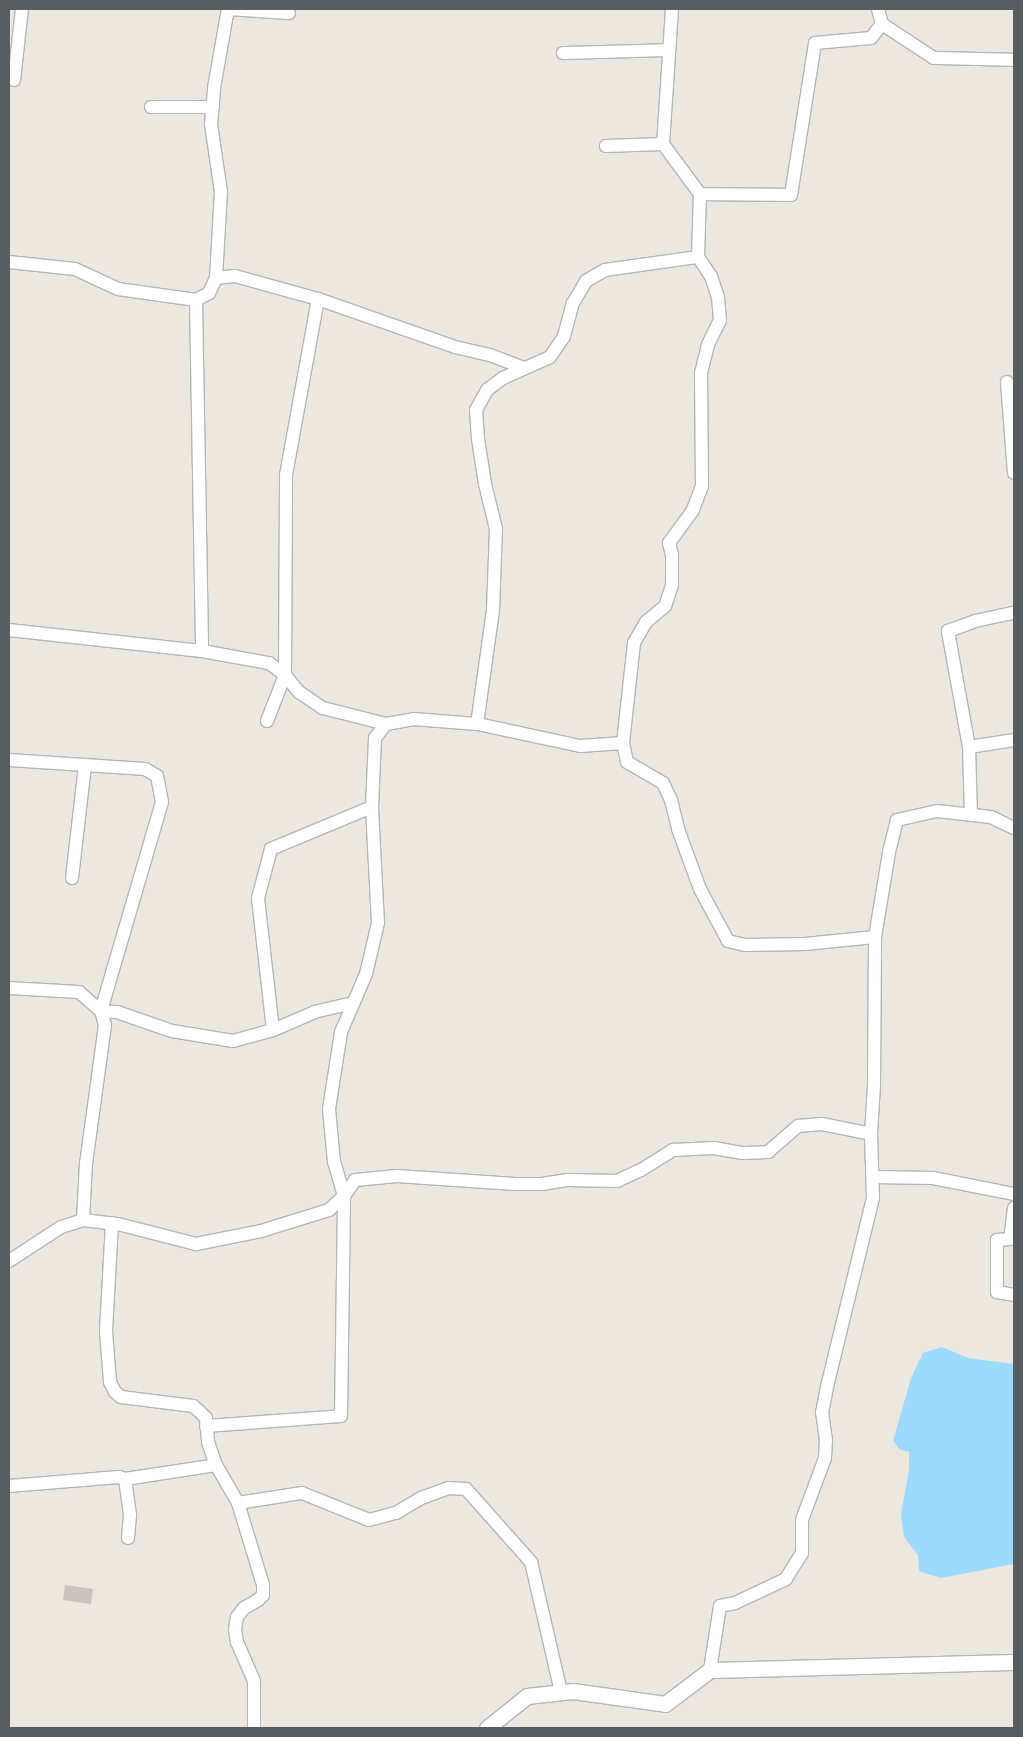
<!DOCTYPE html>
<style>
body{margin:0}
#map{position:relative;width:1023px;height:1737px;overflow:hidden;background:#ece8df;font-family:Signika,sans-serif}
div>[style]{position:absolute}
.water>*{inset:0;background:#9cdbff}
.building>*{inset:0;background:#c9c5be}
.roads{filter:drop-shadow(1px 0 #b2b6bb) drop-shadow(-1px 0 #b2b6bb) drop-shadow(0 1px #b2b6bb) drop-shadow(0 -1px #b2b6bb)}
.minor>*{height:12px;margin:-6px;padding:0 6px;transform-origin:6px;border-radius:6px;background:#fff}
.tertiary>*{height:15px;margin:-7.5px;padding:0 7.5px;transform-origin:7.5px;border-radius:7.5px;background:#fff}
span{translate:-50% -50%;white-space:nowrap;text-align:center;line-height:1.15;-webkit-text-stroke:4px #fff;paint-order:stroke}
.frame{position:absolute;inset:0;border:10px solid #585d61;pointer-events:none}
</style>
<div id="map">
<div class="water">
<div style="clip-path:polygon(942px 1347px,968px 1358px,1014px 1364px,1014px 1564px,941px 1578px,919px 1571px,918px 1555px,904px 1537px,901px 1514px,909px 1470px,909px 1452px,900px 1450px,893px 1441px,911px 1378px,923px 1353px)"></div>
</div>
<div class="building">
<div style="clip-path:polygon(65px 1585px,93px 1589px,91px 1604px,63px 1600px)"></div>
</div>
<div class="roads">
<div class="minor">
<div style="left:228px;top:9px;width:61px;rotate:3.8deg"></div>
<div style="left:672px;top:9px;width:135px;rotate:93.8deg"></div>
<div style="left:663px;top:144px;width:62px;rotate:53.5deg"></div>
<div style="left:878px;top:9px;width:16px;rotate:75deg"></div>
<div style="left:563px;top:53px;width:106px;rotate:-1.6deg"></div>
<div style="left:14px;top:80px;width:71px;rotate:-83.6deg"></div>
<div style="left:151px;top:107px;width:62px"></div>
<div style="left:606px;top:146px;width:57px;rotate:-2deg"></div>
<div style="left:698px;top:257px;width:63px;rotate:-88.2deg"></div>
<div style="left:700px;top:194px;width:91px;rotate:0.6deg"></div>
<div style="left:791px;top:195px;width:154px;rotate:-81deg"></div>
<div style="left:815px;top:43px;width:56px;rotate:-5.1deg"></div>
<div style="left:871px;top:38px;width:18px;rotate:-52deg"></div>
<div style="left:882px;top:24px;width:62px;rotate:33.2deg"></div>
<div style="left:934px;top:58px;width:80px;rotate:1.4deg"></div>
<div style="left:9px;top:262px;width:66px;rotate:6.1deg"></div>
<div style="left:75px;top:269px;width:47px;rotate:24.9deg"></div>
<div style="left:118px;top:289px;width:79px;rotate:8deg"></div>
<div style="left:196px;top:300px;width:15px;rotate:-28deg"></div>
<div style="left:209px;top:293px;width:17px;rotate:-65deg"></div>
<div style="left:216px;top:278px;width:86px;rotate:-86.7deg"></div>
<div style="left:221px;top:192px;width:69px;rotate:-98.4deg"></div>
<div style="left:211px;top:124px;width:36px;rotate:-85deg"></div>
<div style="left:214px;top:88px;width:80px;rotate:-80deg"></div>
<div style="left:216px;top:278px;width:19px;rotate:-6deg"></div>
<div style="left:235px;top:276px;width:86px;rotate:15.5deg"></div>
<div style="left:318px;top:299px;width:145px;rotate:19.3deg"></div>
<div style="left:455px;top:347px;width:36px;rotate:13deg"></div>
<div style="left:490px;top:355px;width:36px;rotate:21deg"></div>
<div style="left:196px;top:300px;width:351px;rotate:89deg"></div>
<div style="left:1007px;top:382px;width:91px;rotate:85.6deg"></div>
<div style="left:9px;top:630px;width:194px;rotate:6.2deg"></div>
<div style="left:202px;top:651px;width:68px;rotate:10.2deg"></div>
<div style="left:269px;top:663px;width:20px;rotate:37deg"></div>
<div style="left:285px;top:675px;width:22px;rotate:51deg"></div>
<div style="left:299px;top:692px;width:29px;rotate:34deg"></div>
<div style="left:323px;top:708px;width:65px;rotate:14.3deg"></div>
<div style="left:267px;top:721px;width:49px;rotate:-68.6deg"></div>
<div style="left:285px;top:675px;width:200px;rotate:-89.7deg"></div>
<div style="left:286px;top:475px;width:179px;rotate:-79.7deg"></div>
<div style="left:623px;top:743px;width:43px;rotate:176deg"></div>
<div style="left:580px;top:746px;width:105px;rotate:-167.9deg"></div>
<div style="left:477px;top:724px;width:115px;rotate:-82deg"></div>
<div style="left:493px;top:610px;width:81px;rotate:-87.9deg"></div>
<div style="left:496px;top:529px;width:46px;rotate:-103.7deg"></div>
<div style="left:485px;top:484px;width:46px;rotate:-98.8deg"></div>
<div style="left:478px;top:439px;width:29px;rotate:-94deg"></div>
<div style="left:476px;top:410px;width:23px;rotate:-61deg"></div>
<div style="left:487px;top:390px;width:20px;rotate:-37deg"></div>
<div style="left:503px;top:378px;width:51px;rotate:-24.1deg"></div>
<div style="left:550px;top:357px;width:25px;rotate:-56deg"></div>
<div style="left:564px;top:336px;width:34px;rotate:-75deg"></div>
<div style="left:573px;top:303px;width:26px;rotate:-59deg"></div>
<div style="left:586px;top:281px;width:22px;rotate:-30deg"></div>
<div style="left:605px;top:270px;width:94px;rotate:-8deg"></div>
<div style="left:698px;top:257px;width:23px;rotate:56deg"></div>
<div style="left:711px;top:276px;width:22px;rotate:72deg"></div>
<div style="left:718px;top:297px;width:23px;rotate:85deg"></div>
<div style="left:720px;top:320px;width:28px;rotate:116deg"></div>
<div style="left:708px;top:345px;width:29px;rotate:104deg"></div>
<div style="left:701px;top:373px;width:113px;rotate:89.5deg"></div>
<div style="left:702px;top:486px;width:26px;rotate:111deg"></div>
<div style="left:693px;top:510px;width:41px;rotate:126deg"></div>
<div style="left:669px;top:543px;width:12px;rotate:76deg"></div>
<div style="left:672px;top:555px;width:30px;rotate:90deg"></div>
<div style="left:672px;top:585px;width:22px;rotate:108deg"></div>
<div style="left:665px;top:606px;width:25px;rotate:140deg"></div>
<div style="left:646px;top:622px;width:24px;rotate:120deg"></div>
<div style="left:634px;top:643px;width:101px;rotate:96.3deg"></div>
<div style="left:623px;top:743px;width:19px;rotate:78deg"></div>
<div style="left:627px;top:762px;width:42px;rotate:30.3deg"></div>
<div style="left:663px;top:783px;width:19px;rotate:65deg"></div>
<div style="left:671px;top:800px;width:30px;rotate:76deg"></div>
<div style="left:678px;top:829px;width:64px;rotate:69.9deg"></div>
<div style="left:700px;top:889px;width:59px;rotate:61.7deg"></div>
<div style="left:728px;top:941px;width:18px;rotate:13deg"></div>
<div style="left:746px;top:945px;width:59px;rotate:-1deg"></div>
<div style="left:805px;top:944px;width:70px;rotate:-5.7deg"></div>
<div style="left:875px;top:937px;width:86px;rotate:-80.6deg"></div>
<div style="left:889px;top:852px;width:33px;rotate:-76deg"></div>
<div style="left:897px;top:820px;width:41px;rotate:-12.7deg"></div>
<div style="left:937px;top:811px;width:54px;rotate:6.3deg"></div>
<div style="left:991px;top:817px;width:25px;rotate:26deg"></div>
<div style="left:969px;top:747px;width:46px;rotate:-8.8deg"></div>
<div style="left:9px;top:760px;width:136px;rotate:3.8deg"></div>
<div style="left:145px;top:769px;width:14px;rotate:30deg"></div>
<div style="left:157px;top:776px;width:26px;rotate:79deg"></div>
<div style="left:162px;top:802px;width:218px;rotate:106.3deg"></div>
<div style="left:101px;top:1011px;width:16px;rotate:4deg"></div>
<div style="left:117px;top:1012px;width:58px;rotate:19.1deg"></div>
<div style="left:172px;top:1031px;width:62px;rotate:9.3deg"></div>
<div style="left:233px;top:1041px;width:41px;rotate:-15.4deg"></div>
<div style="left:971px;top:815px;width:68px;rotate:-91.7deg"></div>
<div style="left:969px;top:747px;width:118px;rotate:-100.3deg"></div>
<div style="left:948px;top:631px;width:29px;rotate:-20deg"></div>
<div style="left:975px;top:621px;width:40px;rotate:-12deg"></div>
<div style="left:72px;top:878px;width:113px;rotate:-83.4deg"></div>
<div style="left:9px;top:988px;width:70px;rotate:3.3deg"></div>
<div style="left:79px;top:992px;width:29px;rotate:41deg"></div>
<div style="left:101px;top:1011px;width:15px;rotate:74deg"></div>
<div style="left:105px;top:1025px;width:139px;rotate:97.8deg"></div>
<div style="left:86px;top:1163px;width:57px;rotate:93deg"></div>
<div style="left:83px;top:1220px;width:23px;rotate:162deg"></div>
<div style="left:61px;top:1227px;width:62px;rotate:146.8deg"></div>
<div style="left:353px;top:1003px;width:39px;rotate:167deg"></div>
<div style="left:315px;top:1012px;width:46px;rotate:156.8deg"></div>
<div style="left:273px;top:1030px;width:133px;rotate:-96.5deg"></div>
<div style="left:258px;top:898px;width:51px;rotate:-75.1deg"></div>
<div style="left:271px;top:849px;width:109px;rotate:-22.6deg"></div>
<div style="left:871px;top:1134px;width:49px;rotate:-86.5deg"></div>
<div style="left:874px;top:1085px;width:148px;rotate:-89.6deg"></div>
<div style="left:873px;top:1177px;width:60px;rotate:1deg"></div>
<div style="left:933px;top:1178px;width:83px;rotate:11.2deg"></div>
<div style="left:1014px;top:1208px;width:31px;rotate:97deg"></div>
<div style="left:1010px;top:1239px;width:13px;rotate:176deg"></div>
<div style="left:997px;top:1240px;width:52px;rotate:90deg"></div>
<div style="left:997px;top:1292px;width:17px;rotate:10deg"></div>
<div style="left:83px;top:1220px;width:35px;rotate:7deg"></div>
<div style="left:118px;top:1224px;width:81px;rotate:14.4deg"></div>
<div style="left:196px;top:1244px;width:66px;rotate:-11.3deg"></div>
<div style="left:261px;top:1231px;width:71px;rotate:-17.2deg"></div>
<div style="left:329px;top:1210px;width:21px;rotate:-43deg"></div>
<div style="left:344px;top:1196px;width:35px;rotate:-106deg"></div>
<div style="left:334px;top:1162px;width:53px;rotate:-95.4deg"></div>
<div style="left:329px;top:1109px;width:78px;rotate:-81.1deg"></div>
<div style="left:341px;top:1032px;width:63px;rotate:-66.7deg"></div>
<div style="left:366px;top:974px;width:52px;rotate:-76.8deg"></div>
<div style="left:378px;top:923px;width:116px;rotate:-93deg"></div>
<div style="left:372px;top:807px;width:69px;rotate:-87.5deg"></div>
<div style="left:375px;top:738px;width:18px;rotate:-52deg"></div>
<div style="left:386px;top:724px;width:27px;rotate:-10deg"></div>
<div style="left:413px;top:719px;width:64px;rotate:4.5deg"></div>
<div style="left:112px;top:1223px;width:109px;rotate:93.2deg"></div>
<div style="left:106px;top:1332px;width:50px;rotate:85.4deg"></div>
<div style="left:110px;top:1382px;width:11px;rotate:63deg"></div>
<div style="left:115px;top:1392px;width:8px;rotate:40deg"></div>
<div style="left:121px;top:1397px;width:73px;rotate:7.1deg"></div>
<div style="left:193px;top:1406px;width:8px;rotate:40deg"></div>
<div style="left:199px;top:1411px;width:10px;rotate:45deg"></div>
<div style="left:206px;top:1418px;width:24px;rotate:85deg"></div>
<div style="left:208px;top:1442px;width:24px;rotate:71deg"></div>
<div style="left:216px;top:1465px;width:44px;rotate:59.9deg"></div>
<div style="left:238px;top:1503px;width:65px;rotate:-8.9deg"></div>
<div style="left:302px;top:1493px;width:72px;rotate:21.9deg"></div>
<div style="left:369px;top:1520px;width:28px;rotate:-15deg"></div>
<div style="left:396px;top:1513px;width:29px;rotate:-31deg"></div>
<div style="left:421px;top:1498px;width:29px;rotate:-20deg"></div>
<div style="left:448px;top:1488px;width:18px;rotate:3deg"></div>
<div style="left:466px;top:1489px;width:98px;rotate:48.3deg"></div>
<div style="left:531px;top:1562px;width:133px;rotate:77deg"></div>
<div style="left:206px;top:1426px;width:135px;rotate:-4.2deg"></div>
<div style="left:341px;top:1416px;width:220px;rotate:-89.2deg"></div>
<div style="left:344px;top:1196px;width:19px;rotate:-55deg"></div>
<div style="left:355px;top:1180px;width:42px;rotate:-5.4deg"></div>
<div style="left:397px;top:1176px;width:118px;rotate:3.9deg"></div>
<div style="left:515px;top:1184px;width:27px"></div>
<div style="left:542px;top:1184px;width:26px;rotate:-9deg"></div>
<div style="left:568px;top:1180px;width:49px;rotate:1.2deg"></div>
<div style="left:617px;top:1181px;width:26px;rotate:-25deg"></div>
<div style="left:641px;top:1170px;width:38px;rotate:-32deg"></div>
<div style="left:673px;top:1150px;width:41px;rotate:-2.8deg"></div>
<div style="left:714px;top:1148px;width:29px;rotate:10deg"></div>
<div style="left:743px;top:1153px;width:25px;rotate:-2deg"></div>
<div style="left:768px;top:1152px;width:40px;rotate:-41deg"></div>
<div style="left:798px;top:1126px;width:24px;rotate:-5deg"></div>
<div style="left:822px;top:1124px;width:50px;rotate:11.5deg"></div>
<div style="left:871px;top:1134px;width:64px;rotate:88.2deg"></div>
<div style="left:873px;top:1198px;width:189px;rotate:103.7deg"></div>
<div style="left:828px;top:1382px;width:31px;rotate:101deg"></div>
<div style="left:822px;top:1412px;width:27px;rotate:82deg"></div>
<div style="left:826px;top:1439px;width:19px;rotate:93deg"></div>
<div style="left:825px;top:1458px;width:66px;rotate:110.4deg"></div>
<div style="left:802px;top:1520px;width:33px;rotate:90deg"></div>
<div style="left:802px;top:1553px;width:31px;rotate:122deg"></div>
<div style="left:786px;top:1579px;width:56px;rotate:154.8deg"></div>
<div style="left:735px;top:1603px;width:15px;rotate:169deg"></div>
<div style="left:720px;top:1606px;width:65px;rotate:98.9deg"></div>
<div style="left:125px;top:1479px;width:36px;rotate:82deg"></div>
<div style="left:130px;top:1515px;width:23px;rotate:95deg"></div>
<div style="left:9px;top:1486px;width:110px;rotate:-4.7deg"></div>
<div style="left:119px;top:1477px;width:6px;rotate:18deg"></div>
<div style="left:125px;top:1479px;width:92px;rotate:-8.7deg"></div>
<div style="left:238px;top:1503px;width:86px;rotate:73deg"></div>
<div style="left:263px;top:1585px;width:10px;rotate:90deg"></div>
<div style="left:263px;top:1595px;width:7px;rotate:135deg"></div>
<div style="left:258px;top:1600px;width:16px;rotate:150deg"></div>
<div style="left:244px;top:1608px;width:11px;rotate:128deg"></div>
<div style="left:237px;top:1617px;width:13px;rotate:99deg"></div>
<div style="left:235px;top:1630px;width:12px;rotate:81deg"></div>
<div style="left:237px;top:1642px;width:43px;rotate:66.4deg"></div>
<div style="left:254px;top:1681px;width:47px;rotate:90deg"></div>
</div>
<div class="tertiary">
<div style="left:487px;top:1728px;width:51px;rotate:-38.7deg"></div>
<div style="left:527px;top:1696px;width:46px;rotate:-6.2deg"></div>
<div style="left:573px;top:1691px;width:93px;rotate:8deg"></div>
<div style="left:665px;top:1704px;width:56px;rotate:-37.1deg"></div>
<div style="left:710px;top:1670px;width:304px;rotate:-1.5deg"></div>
</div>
</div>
<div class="frame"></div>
</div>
